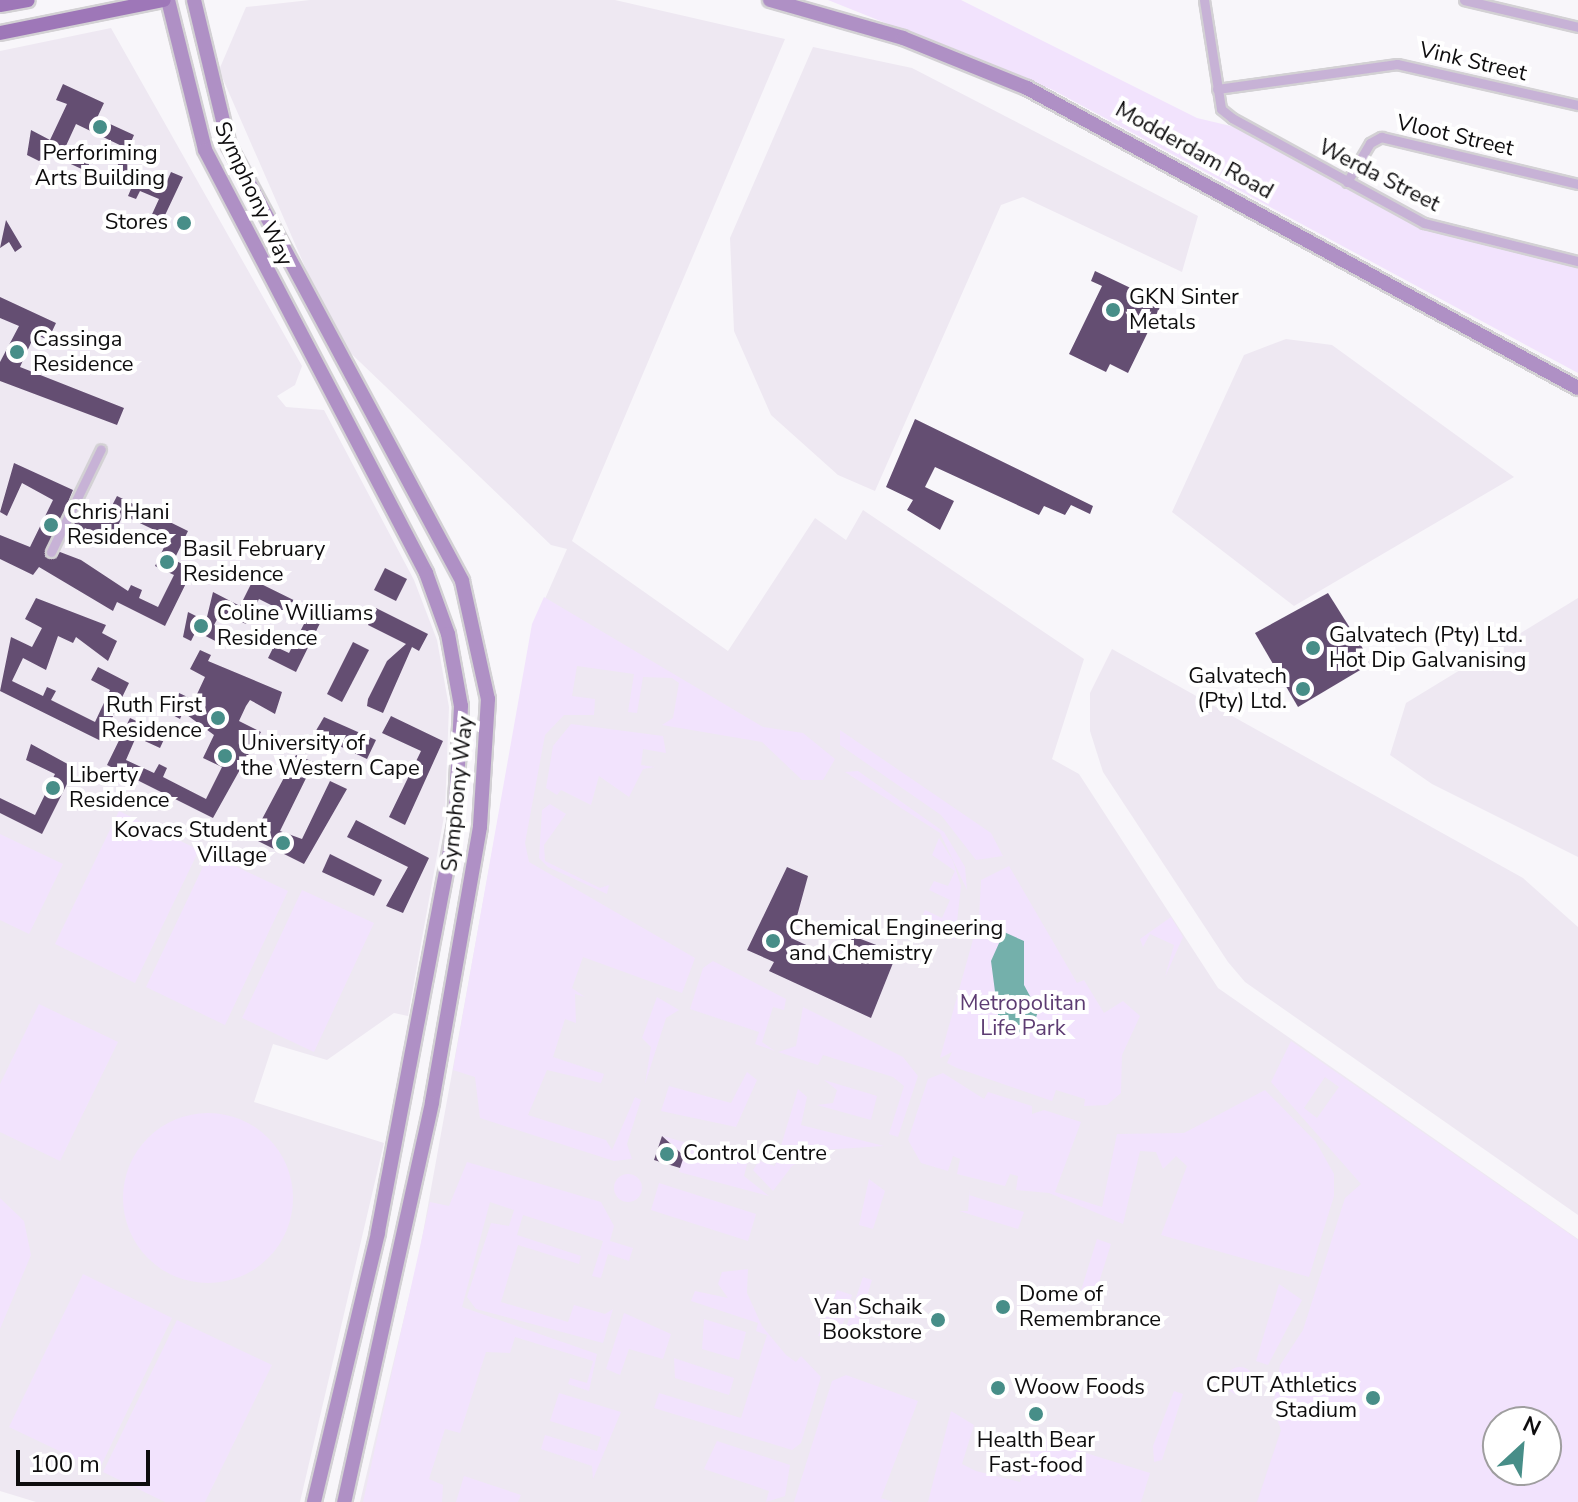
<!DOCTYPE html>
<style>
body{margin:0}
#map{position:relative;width:1578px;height:1502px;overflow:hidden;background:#f8f6fa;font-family:"Nunito Sans",sans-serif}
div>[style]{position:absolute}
.built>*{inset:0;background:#eee8f2}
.green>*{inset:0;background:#f2e3fd}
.round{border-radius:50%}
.water>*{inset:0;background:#74b0ab}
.building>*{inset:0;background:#644e72}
.roads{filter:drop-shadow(2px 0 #d3d1d4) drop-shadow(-2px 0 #d3d1d4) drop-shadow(0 2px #d3d1d4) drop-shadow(0 -2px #d3d1d4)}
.street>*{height:9px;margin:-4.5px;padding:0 4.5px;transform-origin:4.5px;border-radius:4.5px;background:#c7b2d6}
.secondary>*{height:14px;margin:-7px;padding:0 7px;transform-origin:7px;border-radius:7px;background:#af90c5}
.primary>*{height:14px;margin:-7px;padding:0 7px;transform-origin:7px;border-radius:7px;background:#9e77b8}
.dots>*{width:22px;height:22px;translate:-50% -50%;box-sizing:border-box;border:4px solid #fff;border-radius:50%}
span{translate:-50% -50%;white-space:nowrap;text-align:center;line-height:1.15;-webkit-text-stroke:8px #fff;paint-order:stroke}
.street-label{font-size:22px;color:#0e0d0e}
.poi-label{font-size:22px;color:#0e0d0e}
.right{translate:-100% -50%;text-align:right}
.left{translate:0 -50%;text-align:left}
.park-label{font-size:22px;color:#5d3c72}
.north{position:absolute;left:1482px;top:1406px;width:80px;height:80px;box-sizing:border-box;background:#fff;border:2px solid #9f9e9f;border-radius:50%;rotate:26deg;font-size:22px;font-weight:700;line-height:32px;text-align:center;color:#0e0d0e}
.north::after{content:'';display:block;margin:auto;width:28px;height:36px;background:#478e88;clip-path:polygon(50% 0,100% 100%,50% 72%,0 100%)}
.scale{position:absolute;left:16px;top:1450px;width:134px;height:36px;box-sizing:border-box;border:4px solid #0e0d0e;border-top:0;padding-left:10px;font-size:24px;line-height:28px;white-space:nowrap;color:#0e0d0e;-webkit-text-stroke:6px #fff;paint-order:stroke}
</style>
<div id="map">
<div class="built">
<div style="clip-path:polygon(evenodd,310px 0,615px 0,785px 39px,572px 541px,728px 651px,815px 518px,846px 540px,863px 510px,1084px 659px,1052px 759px,1079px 774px,1218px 988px,1578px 1239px,1578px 1502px,360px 1502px,419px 1255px,533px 626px,567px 549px,551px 545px,337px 340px,219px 70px,246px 7px,310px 0,1498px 1422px,1546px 1422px,1546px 1470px,1498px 1470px,1498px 1422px)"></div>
<div style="clip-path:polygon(111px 28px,302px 366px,295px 385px,277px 396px,286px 407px,324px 410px,414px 580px,437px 640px,449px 707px,445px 811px,408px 1016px,394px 1013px,327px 1060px,273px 1044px,254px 1102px,384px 1143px,300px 1502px,36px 1502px,0 1491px,0 51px)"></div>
<div style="clip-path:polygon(813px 47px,912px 68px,1198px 216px,1182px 272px,1023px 197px,1001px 205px,875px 491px,838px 475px,771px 415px,734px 331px,730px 238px)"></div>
<div style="clip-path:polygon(1286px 339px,1332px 345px,1514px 477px,1294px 606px,1172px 512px,1244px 355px)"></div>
<div style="clip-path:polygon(1578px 598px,1578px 857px,1432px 784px,1390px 755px,1406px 703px)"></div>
<div style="clip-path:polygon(1112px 649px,1523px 878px,1578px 927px,1578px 1215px,1245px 982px,1228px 962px,1103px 772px,1090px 731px,1090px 693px)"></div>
</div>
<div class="green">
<div style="clip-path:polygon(828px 0,961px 0,1197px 118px,1239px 128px,1420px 228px,1578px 267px,1578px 373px,1053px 90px)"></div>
<div style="clip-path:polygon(544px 597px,763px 727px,803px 733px,835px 759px,823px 780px,802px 780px,762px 742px,662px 725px,673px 718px,679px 683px,672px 678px,643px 677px,637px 713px,628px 712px,634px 674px,577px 666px,572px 696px,595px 699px,594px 715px,564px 715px,545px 735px,525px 843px,529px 862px,695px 958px,682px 993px,583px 957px,572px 988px,585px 997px,575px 994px,576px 1023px,565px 1019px,553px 1057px,604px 1074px,601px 1083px,547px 1070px,528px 1115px,606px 1140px,612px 1150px,635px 1097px,641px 1100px,627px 1144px,632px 1159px,614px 1161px,480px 1118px,475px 1077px,453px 1070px,532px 624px)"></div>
<div style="clip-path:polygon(571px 724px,663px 736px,666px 753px,643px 749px,641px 765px,655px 767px,643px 769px,629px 797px,599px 776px,591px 805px,561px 790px,557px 795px,546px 788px,553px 746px)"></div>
<div style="clip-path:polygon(840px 730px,991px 833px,1003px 856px,976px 860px,941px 815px,840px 745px)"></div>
<div style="clip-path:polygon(858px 771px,944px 832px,965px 867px,967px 890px,940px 833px,845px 772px)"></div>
<div style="clip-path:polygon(550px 804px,566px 814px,544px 845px,545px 861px,600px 888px,609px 885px,607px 894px,548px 867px,539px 858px,542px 810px)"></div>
<div style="clip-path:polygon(119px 811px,199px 850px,135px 983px,55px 944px)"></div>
<div style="clip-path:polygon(0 834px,63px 864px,29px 934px,0 920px)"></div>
<div style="clip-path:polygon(939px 838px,953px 861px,961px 886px,955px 940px,919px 923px,925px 910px,942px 918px,950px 900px,929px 890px,934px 881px,948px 886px,955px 871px,932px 855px)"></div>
<div style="clip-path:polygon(209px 854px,288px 891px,225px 1025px,146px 987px)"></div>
<div style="clip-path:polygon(1009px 866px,1077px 983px,1084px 980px,1104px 1013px,1123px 1001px,1140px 1016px,1122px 1055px,1121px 1093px,1107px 1105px,1084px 1106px,1085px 1099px,1056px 1090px,1052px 1101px,957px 1068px,947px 1063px,952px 1052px,940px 1058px,979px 918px,981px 880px)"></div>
<div style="clip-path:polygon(302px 890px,374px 923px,314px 1052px,242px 1018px)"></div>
<div style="clip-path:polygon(1171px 917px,1183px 937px,1165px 977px,1174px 945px,1150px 934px,1143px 947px,1140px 939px)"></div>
<div style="clip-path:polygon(713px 961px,786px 999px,784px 1010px,773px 1007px,762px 1042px,775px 1051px,755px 1044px,759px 1032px,690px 1009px,703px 968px)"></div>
<div style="clip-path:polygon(657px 997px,679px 1010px,666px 1018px,645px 1084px,651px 1047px,642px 1038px)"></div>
<div style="clip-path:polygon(39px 1004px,118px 1042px,60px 1161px,0 1132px,0 1084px)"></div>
<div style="clip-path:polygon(803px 1007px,903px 1057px,918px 1076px,898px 1137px,889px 1134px,904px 1086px,893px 1077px,823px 1055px,818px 1065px,778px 1052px,796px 1046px)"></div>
<div style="clip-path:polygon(evenodd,1291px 1041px,1578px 1240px,1578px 1502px,1257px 1502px,1281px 1430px,1273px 1407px,1280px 1365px,1303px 1330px,1345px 1198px,1361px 1184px,1271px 1082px,1291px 1041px,1325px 1077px,1339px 1087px,1317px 1118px,1304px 1108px,1325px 1077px,1291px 1041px,1546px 1422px,1546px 1470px,1498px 1470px,1498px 1422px,1546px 1422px)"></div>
<div style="clip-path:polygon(747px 1072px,757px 1080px,736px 1127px,661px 1111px,669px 1086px,731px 1103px)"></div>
<div style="clip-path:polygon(943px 1073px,984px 1099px,988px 1092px,1032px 1106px,1032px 1114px,1044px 1110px,1081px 1122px,1055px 1192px,1102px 1207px,1117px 1134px,1184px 1133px,1265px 1090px,1316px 1142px,1334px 1174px,1334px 1196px,1309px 1277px,1161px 1235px,1187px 1166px,1176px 1156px,1163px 1169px,1156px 1152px,1140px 1151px,1123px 1224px,1049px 1193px,1016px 1190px,1018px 1176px,1010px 1174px,1005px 1186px,957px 1174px,960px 1159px,953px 1156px,948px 1171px,921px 1163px,908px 1140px,928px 1079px)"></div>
<div style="clip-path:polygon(824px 1080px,877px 1096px,871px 1120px,817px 1105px,833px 1103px,837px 1090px)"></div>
<div style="clip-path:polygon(798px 1089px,807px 1097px,801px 1125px,884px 1146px,822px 1150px,792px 1166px,773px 1191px,753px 1170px,759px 1161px,775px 1166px)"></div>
<div class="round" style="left:123px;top:1113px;width:170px;height:170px"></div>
<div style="clip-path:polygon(663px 1136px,733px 1156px,736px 1150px,748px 1160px,744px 1176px,769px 1196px,679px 1172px,684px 1155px)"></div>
<div style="clip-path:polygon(467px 1162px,601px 1202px,614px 1226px,610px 1241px,633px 1248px,629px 1261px,608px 1254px,601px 1278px,592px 1276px,603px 1241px,523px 1215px,517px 1235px,581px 1256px,579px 1264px,518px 1245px,501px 1302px,568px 1322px,574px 1305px,605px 1314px,613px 1309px,603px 1343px,476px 1309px,467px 1297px,491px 1223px,509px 1226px,514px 1210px,490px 1202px,462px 1307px,597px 1354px,589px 1391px,568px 1384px,570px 1378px,587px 1383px,593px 1361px,515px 1337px,510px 1353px,486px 1352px,460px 1433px,445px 1429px,429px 1479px,443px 1485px,442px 1502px,363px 1502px,430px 1202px,449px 1206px)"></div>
<div class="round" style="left:614px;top:1174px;width:28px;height:28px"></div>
<div style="clip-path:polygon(869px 1179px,885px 1191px,873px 1229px,859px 1225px)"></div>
<div style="clip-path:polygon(659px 1183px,756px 1214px,748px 1241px,651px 1210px)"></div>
<div style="clip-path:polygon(970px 1186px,969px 1195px,1024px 1212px,1018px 1229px,959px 1211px,968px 1211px)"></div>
<div style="clip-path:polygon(0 1198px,24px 1221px,31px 1255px,0 1329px)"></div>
<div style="clip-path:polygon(1097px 1239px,1111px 1244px,1092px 1305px,1078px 1300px)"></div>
<div style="clip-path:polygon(748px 1269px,747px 1293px,762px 1326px,786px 1355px,796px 1362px,801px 1356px,821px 1377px,801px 1443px,792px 1450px,654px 1408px,659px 1393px,741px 1418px,767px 1335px,756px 1331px,758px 1323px,691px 1301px,695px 1291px,728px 1298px,718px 1284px,722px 1272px)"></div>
<div style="clip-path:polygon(83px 1274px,172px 1318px,99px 1470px,9px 1427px)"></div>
<div style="clip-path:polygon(863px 1277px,872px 1280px,854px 1338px,844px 1334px)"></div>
<div style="clip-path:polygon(1279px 1284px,1302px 1300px,1268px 1365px,1256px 1361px)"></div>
<div style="clip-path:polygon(837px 1290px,852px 1295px,840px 1333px,818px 1336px)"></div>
<div style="clip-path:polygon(624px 1313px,671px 1334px,663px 1359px,629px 1349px,620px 1375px,606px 1369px)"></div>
<div style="clip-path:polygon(704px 1319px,746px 1332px,739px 1360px,702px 1349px)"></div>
<div style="clip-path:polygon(177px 1320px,272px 1365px,205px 1502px,165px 1502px,103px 1472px)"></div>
<div style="clip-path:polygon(674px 1358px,734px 1378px,729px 1395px,675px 1378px)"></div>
<div class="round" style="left:1226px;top:1367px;width:28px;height:28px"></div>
<div style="clip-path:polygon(846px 1375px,918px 1401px,881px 1498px,893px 1502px,794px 1502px,832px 1381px)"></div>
<div style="clip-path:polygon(1174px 1391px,1183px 1394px,1162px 1460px,1154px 1462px,1153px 1446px)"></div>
<div style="clip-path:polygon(559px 1393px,621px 1412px,593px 1479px,592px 1466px,541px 1449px,545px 1435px,597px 1451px,601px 1437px,550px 1421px)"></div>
<div style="clip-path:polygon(951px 1411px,974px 1425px,962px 1464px,976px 1471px,1020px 1482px,1035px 1437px,1150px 1473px,1141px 1502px,928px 1502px)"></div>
<div style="clip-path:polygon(717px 1441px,790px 1465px,785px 1496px,766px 1502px,769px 1491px,704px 1469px)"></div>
<div style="clip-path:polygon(464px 1476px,521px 1495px,518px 1502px,456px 1502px)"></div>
</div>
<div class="water">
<div style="clip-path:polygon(1004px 932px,1024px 941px,1024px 985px,1038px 1011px,1032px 1031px,1023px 1034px,999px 1022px,991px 961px)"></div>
</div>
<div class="building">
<div style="clip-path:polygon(63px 84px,104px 103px,97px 118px,134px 135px,128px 149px,76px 124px,65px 148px,91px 160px,86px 171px,49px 154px,39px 161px,27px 155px,31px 130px,50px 140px,67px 104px,56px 100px)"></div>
<div style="clip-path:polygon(120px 160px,164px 188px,171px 172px,183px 177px,159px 228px,148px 223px,159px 199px,140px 191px,136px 199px,128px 196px,134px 182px,114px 173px)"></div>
<div style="clip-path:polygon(6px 220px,22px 247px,15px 252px,9px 242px,0 248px)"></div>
<div style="clip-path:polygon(1095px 271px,1162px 303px,1128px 373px,1110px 364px,1106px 372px,1069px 354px,1102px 286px,1091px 281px)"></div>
<div style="clip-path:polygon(0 297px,56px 323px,48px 340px,35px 334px,20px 367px,124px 408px,117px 425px,0 381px,0 362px,19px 326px,0 318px)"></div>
<div style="clip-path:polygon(915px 419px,1093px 506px,1090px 514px,1071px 505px,1065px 515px,1044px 506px,1039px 515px,935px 467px,925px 487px,954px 501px,940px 530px,907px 510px,913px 500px,886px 487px)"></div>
<div style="clip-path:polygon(14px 463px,73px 490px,45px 557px,60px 552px,81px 560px,128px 591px,131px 585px,142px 590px,139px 598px,158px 607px,174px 575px,155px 566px,169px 537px,123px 515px,111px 541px,85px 528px,80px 537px,74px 522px,80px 509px,104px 521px,117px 496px,188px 531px,174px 560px,193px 569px,165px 626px,117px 602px,113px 611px,39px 567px,33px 575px,0 559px,0 535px,30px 547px,53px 500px,22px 483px,7px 516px,0 512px)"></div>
<div style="clip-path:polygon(385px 568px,407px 579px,396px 601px,374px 590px)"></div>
<div style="clip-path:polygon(253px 580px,324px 615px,296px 672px,268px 658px,274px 646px,289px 653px,305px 622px,259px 599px,246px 624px,221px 612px,214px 625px,227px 631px,221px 644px,196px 631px,191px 641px,183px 637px,188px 612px,206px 621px,213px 592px,240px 606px)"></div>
<div style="clip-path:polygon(1328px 593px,1372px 663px,1298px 707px,1255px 633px)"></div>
<div style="clip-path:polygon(36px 598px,106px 625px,102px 633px,117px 641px,108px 661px,76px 637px,73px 643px,58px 636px,46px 670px,23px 658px,12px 681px,43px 696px,47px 687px,56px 691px,51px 700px,95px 722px,110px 690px,91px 680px,98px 667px,129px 683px,101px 741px,0 691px,11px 637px,32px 647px,42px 628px,25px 619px)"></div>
<div style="clip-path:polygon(376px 608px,428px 634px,419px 651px,412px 647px,383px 713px,367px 706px,368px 699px,387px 661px,406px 644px,368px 625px)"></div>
<div style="clip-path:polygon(353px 642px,369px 650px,342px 702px,327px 694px)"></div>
<div style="clip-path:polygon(200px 650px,211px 655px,208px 661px,282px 692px,275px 714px,250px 700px,246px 706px,239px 721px,261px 732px,213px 818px,107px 765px,130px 718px,166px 735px,160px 748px,136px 737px,126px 760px,154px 773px,159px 764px,167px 768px,163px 777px,206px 799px,222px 767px,203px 758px,214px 735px,183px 712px,180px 719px,169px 713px,179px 693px,194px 700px,198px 692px,205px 677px,190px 669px)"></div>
<div style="clip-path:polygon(391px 716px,443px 741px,405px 825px,389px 817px,421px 751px,382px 733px)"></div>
<div style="clip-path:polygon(324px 717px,376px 740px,367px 759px,314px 734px)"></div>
<div style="clip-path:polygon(31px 744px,75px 768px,42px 834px,0 813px,0 798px,35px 815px,55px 774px,26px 760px)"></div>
<div style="clip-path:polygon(296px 755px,314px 762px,280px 831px,302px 839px,330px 781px,347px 789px,304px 864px,252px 838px)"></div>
<div style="clip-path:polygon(356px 820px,429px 858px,403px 913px,386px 906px,408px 867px,347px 837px)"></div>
<div style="clip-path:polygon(330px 854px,382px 880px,374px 896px,322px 872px)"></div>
<div style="clip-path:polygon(787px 867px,808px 876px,791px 938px,841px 961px,853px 936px,897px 953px,871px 1018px,769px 971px,774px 962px,747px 950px)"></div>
<div style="clip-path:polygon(662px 1136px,684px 1156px,680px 1168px,654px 1160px)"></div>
</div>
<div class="roads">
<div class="street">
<div style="left:1204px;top:0;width:110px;rotate:81.1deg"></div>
<div style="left:1221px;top:109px;width:14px;rotate:39deg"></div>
<div style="left:1232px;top:118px;width:219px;rotate:28.7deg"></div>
<div style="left:1424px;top:223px;width:159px;rotate:13.9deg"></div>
<div style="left:1464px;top:0;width:117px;rotate:13.3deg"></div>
<div style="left:1217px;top:89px;width:182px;rotate:-7.9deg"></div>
<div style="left:1397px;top:64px;width:186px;rotate:12.8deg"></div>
<div style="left:1347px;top:182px;width:45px;rotate:-59.5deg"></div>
<div style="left:1370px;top:143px;width:13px;rotate:-29deg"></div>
<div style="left:1381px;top:137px;width:203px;rotate:13.4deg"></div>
<div style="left:51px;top:552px;width:114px;rotate:-64.1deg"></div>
</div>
<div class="secondary">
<div style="left:168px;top:0;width:154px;rotate:76.1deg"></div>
<div style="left:205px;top:150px;width:477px;rotate:62.4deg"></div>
<div style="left:426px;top:573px;width:65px;rotate:70.2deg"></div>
<div style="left:448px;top:634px;width:73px;rotate:79.8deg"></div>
<div style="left:461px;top:706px;width:118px;rotate:92.9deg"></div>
<div style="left:455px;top:824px;width:416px;rotate:100.7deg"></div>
<div style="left:378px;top:1233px;width:277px;rotate:103.4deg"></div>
<div style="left:194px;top:0;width:150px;rotate:76.5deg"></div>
<div style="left:229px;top:146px;width:493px;rotate:61.8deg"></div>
<div style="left:462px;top:581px;width:121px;rotate:77.6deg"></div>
<div style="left:488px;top:699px;width:128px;rotate:93.6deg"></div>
<div style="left:480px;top:827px;width:280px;rotate:99.9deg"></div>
<div style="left:432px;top:1103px;width:409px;rotate:102.4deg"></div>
<div style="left:770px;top:0;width:138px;rotate:15.9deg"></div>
<div style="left:903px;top:38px;width:134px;rotate:22deg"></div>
<div style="left:1027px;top:88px;width:627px;rotate:28.57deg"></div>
</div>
<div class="primary">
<div style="left:0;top:5px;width:28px;rotate:-10deg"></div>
<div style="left:0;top:33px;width:167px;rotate:-11.4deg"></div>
</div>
</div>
<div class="dots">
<div style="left:100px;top:127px;background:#478e88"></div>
<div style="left:184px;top:223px;background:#478e88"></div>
<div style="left:1113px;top:310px;background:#478e88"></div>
<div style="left:17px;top:352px;background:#478e88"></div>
<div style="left:51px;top:525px;background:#478e88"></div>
<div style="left:167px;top:562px;background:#478e88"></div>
<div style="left:201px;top:626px;background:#478e88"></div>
<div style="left:1313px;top:648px;background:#478e88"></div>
<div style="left:1303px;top:689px;background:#478e88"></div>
<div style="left:218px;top:718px;background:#478e88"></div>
<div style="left:225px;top:756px;background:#478e88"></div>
<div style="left:53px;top:788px;background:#478e88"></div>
<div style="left:283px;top:843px;background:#478e88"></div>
<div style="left:773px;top:941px;background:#478e88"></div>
<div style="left:667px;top:1154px;background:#478e88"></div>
<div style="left:1003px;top:1307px;background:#478e88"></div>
<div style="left:938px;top:1320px;background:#478e88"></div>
<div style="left:998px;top:1388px;background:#478e88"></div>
<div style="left:1373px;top:1398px;background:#478e88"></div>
<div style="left:1036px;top:1414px;background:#478e88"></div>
</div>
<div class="street-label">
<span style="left:1473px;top:62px;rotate:13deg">Vink Street</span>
<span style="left:1455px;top:136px;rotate:13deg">Vloot Street</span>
<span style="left:1194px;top:151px;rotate:29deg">Modderdam Road</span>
<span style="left:1379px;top:176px;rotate:27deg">Werda Street</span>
<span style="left:253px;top:194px;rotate:65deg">Symphony Way</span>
<span style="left:458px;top:794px;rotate:-84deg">Symphony Way</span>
</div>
<div class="poi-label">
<span style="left:100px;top:166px">Perforiming<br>Arts Building</span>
<span class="right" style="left:168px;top:223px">Stores</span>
<span class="left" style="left:1129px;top:310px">GKN Sinter<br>Metals</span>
<span class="left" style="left:33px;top:352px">Cassinga<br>Residence</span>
<span class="left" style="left:67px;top:525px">Chris Hani<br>Residence</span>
<span class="left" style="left:183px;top:562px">Basil February<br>Residence</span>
<span class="left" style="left:217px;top:626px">Coline Williams<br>Residence</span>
<span class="left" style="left:1329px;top:648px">Galvatech (Pty) Ltd.<br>Hot Dip Galvanising</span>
<span class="right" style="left:1287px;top:689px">Galvatech<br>(Pty) Ltd.</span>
<span class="right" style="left:202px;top:718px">Ruth First<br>Residence</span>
<span class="left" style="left:241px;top:756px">University of<br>the Western Cape</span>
<span class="left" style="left:69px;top:788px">Liberty<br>Residence</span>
<span class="right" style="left:267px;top:843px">Kovacs Student<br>Village</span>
<span class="left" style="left:789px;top:941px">Chemical Engineering<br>and Chemistry</span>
<span class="left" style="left:683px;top:1154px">Control Centre</span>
<span class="left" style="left:1019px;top:1307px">Dome of<br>Remembrance</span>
<span class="right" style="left:922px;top:1320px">Van Schaik<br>Bookstore</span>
<span class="right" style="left:1357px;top:1398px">CPUT Athletics<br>Stadium</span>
<span class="left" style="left:1014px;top:1388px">Woow Foods</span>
<span style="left:1036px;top:1453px">Health Bear<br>Fast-food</span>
</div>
<div class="park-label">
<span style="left:1023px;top:1016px">Metropolitan<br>Life Park</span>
</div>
<div class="north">N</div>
<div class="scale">100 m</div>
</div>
